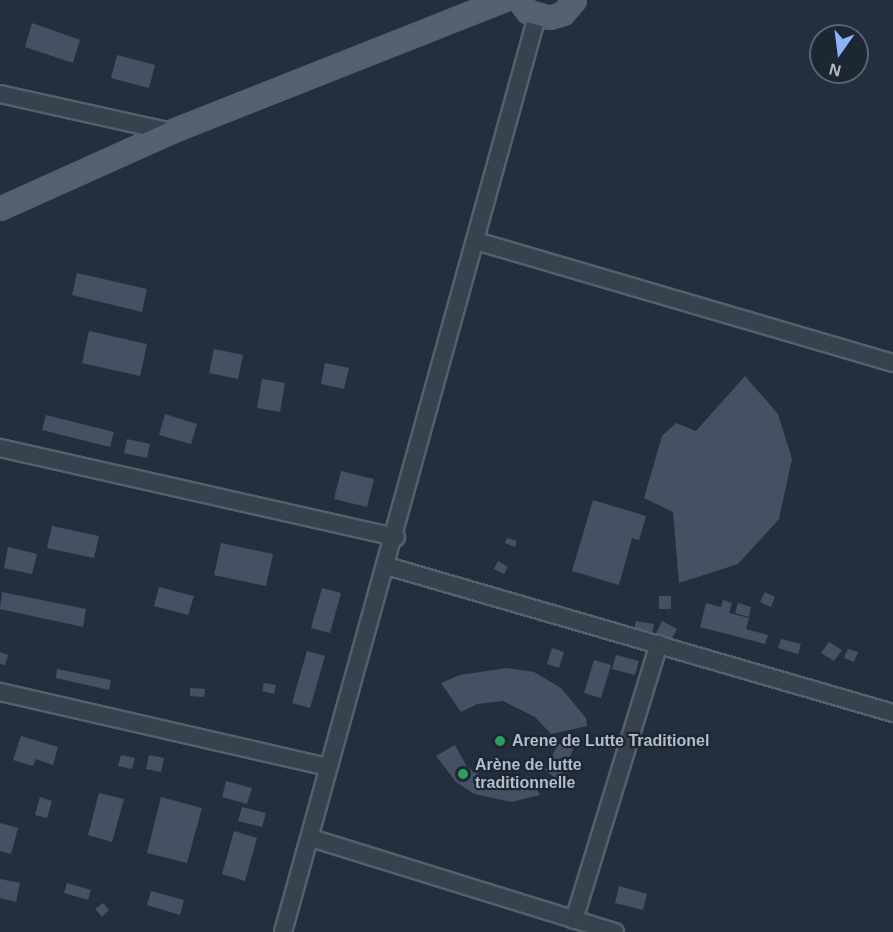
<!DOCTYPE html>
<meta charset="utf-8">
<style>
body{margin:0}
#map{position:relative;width:893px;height:932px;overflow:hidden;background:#242f3e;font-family:Helvetica,sans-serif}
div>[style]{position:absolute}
.building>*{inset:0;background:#455162}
.roads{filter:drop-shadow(2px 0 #565f6c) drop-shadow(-2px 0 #565f6c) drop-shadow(0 2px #565f6c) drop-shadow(0 -2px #565f6c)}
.minor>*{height:16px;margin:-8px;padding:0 8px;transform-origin:8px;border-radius:8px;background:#38414e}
.major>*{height:20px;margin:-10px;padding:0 10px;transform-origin:10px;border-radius:10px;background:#56606e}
.dots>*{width:16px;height:16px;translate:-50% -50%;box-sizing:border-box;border:3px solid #1d2633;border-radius:50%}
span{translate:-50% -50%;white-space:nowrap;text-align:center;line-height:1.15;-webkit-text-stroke:4.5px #1d2633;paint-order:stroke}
.poi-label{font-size:16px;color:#b4bcc9;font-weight:700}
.left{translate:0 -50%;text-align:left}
.north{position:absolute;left:809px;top:24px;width:60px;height:60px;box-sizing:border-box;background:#1d2633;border:2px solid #59626f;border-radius:50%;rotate:194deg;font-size:16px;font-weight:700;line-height:24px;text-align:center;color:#b4bcc9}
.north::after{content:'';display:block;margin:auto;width:21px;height:27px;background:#8ab4f8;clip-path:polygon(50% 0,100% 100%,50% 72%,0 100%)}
</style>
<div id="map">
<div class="building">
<div style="clip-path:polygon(32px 23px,80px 40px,73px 63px,25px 47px)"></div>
<div style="clip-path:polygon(117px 55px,155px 65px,149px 88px,111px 78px)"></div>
<div style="clip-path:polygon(77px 273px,147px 289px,142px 312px,72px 295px)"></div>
<div style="clip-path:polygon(89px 331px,147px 344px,140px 376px,82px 363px)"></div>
<div style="clip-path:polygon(214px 349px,243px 355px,238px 379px,209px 373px)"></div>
<div style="clip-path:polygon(325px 363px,349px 368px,344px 389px,321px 384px)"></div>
<div style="clip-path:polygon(745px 376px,778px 414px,792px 459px,779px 519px,738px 564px,679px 583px,673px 512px,644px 498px,662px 436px,676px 423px,696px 431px)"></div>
<div style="clip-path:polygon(262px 379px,285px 383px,280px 412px,257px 408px)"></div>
<div style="clip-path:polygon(165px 414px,197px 424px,191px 444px,159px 435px)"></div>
<div style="clip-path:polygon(46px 415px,114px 432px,110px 447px,42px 430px)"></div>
<div style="clip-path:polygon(127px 439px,150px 444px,147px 458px,124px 453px)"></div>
<div style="clip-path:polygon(341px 471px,374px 479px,367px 507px,334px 499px)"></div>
<div style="clip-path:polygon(593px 500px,646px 516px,639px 540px,632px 538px,619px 585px,572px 571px)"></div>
<div style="clip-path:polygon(52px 526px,99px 536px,94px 558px,47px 548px)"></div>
<div style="clip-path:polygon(507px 538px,517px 541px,515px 547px,505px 543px)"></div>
<div style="clip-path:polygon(221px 543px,273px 554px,266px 586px,214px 575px)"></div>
<div style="clip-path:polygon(8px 547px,37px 554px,32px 574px,4px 568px)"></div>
<div style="clip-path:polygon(498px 561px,508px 567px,504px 574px,494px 569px)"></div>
<div style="clip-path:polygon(159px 587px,194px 596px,188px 615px,154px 606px)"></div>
<div style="clip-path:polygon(322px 588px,341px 593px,330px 633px,311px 628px)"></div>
<div style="clip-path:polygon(2px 592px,86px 609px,83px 627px,0 609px)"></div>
<div style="clip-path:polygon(765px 592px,775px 597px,771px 607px,760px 602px)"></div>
<div style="clip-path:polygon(659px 596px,671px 596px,671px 609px,659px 609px)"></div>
<div style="clip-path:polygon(723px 600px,732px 603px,729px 613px,749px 618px,746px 629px,768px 635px,765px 644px,700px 627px,706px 603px,721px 607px)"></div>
<div style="clip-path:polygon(738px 603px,751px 607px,749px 617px,735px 613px)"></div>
<div style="clip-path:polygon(636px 621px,654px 624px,652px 635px,634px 632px)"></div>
<div style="clip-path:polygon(662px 621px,677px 629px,670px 642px,655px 635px)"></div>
<div style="clip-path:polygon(781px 639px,801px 644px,798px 654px,778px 648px)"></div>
<div style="clip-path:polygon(829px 642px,842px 650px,834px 661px,821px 653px)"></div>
<div style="clip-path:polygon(552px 648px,564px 652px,559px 668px,547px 664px)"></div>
<div style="clip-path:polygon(848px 649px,858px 652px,854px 662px,844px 658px)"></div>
<div style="clip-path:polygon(307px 651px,325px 656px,310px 708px,292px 703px)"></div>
<div style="clip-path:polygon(0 652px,8px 655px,5px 665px,0 664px)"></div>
<div style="clip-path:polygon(616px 655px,639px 661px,635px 675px,612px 669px)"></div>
<div style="clip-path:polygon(594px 660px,611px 665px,601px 698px,584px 693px)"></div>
<div style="clip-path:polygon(507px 668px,534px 672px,561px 688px,586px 718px,587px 726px,551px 734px,535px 717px,503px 701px,477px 704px,461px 712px,441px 683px,460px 675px)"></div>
<div style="clip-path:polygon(57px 669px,111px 680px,109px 690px,56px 678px)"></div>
<div style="clip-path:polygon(264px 683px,276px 685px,274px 694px,262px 691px)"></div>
<div style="clip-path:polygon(190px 688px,205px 689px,204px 697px,190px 696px)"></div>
<div style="clip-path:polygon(21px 736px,58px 747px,53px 765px,36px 759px,33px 766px,13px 760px)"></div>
<div style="clip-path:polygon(558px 744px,572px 744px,573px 750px,559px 781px,545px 770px)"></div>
<div style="clip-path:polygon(455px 745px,467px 767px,485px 779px,506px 782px,530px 776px,540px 795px,511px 802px,474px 794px,456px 782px,436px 756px)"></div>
<div style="clip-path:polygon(121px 755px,135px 758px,132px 769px,118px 766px)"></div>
<div style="clip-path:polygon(149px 755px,164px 758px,161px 772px,146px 769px)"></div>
<div style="clip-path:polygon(226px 781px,252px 788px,247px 804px,222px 797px)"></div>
<div style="clip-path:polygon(99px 793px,124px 799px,112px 842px,88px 835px)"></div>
<div style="clip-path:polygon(40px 797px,52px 801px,47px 818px,35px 815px)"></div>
<div style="clip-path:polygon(161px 797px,202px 808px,187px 863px,147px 853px)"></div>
<div style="clip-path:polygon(242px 807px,266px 813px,262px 827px,238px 821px)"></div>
<div style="clip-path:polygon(0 823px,18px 828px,11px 854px,0 851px)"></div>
<div style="clip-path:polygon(234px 831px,257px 838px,245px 881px,222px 874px)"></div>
<div style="clip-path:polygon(0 879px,20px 883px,16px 902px,0 898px)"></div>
<div style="clip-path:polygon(67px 883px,91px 890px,88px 900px,64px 893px)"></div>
<div style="clip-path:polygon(619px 886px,647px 894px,643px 910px,615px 903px)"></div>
<div style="clip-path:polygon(151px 891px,184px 900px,180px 915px,147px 905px)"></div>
<div style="clip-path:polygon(103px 903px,109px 910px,102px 917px,95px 909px)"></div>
</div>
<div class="roads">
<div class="minor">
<div style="left:0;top:94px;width:175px;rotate:12.5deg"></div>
<div style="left:476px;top:241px;width:434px;rotate:16.3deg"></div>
<div style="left:0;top:448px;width:406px;rotate:12.7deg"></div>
<div style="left:387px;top:566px;width:527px;rotate:16.2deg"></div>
<div style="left:0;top:692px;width:336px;rotate:12.9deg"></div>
<div style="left:311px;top:838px;width:318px;rotate:17.2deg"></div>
<div style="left:574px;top:920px;width:289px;rotate:-72.9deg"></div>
<div style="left:283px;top:932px;width:951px;rotate:-74.5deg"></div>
</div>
<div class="major">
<div style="left:519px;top:0;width:15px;rotate:53deg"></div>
<div style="left:528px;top:12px;width:23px;rotate:15deg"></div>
<div style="left:550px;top:18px;width:14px;rotate:-17deg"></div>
<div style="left:563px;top:14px;width:18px;rotate:-49deg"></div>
<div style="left:0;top:209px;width:188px;rotate:-24.2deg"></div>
<div style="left:171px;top:132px;width:359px;rotate:-21.6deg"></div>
</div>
</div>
<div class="dots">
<div style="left:500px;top:741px;background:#2e9e5b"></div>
<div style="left:463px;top:774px;background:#2e9e5b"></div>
</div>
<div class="poi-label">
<span class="left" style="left:512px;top:741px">Arene de Lutte Traditionel</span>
<span class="left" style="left:475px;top:774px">Arène de lutte<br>traditionnelle</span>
</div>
<div class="north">N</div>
</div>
